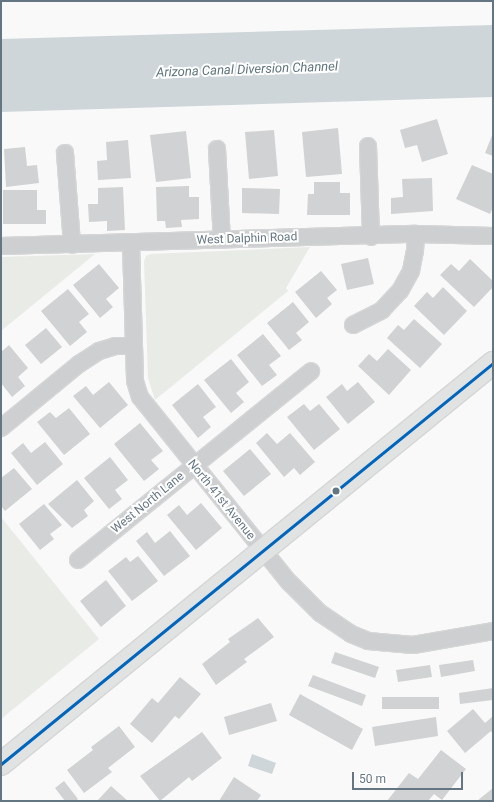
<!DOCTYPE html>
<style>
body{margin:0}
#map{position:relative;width:494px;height:802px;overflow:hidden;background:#f9f9f9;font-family:Roboto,sans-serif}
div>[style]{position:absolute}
.green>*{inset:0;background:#e8ebe6}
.water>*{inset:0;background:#ced6d9}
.building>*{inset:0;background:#d0d2d3}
.roads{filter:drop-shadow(1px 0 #d5d6d7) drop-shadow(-1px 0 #d5d6d7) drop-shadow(0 1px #d5d6d7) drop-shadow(0 -1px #d5d6d7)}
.street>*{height:16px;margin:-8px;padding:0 8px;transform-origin:8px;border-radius:8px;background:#cecfd0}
.secondary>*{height:22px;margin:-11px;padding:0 11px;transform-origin:11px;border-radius:11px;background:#e1e2e2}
.bus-1>*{height:3px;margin:-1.5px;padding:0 1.5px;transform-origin:1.5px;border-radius:1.5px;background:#0065bd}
.dots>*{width:11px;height:11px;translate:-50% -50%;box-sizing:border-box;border:2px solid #fff;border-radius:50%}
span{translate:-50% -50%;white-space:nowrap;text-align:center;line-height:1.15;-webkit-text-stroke:4px #fff;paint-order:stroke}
.street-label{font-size:12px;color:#657683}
.water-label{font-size:13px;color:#60757c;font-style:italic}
.frame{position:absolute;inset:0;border:2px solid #657683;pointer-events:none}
.scale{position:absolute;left:352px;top:772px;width:111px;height:18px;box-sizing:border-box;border:2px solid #657683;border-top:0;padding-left:5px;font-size:12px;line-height:14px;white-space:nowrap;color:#657683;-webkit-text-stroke:3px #fff;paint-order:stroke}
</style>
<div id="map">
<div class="green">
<div style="clip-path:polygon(310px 247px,286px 288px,288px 291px,155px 400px,148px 378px,144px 261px,146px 256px,151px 254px)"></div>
<div style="clip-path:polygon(95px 254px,1px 331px,1px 257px)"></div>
<div style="clip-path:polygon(1px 517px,99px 639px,1px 719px)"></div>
</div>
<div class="water">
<div style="clip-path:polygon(493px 25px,493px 97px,1px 112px,1px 39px)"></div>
<div style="clip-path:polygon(252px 754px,276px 763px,272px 774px,248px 766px)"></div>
</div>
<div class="building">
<div style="clip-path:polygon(437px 119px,448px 154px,422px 162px,417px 145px,405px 148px,400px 130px)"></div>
<div style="clip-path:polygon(338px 128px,342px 174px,306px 177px,302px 132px)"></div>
<div style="clip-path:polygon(274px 130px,278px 176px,249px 179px,245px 132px)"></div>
<div style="clip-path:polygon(186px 131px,191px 178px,156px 182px,150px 135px)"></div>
<div style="clip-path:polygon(493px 133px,493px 156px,485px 153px)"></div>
<div style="clip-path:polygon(128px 140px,131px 178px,98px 180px,97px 161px,107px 160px,106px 142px)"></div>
<div style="clip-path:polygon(25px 147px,27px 166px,37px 165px,39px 183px,6px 187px,4px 149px)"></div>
<div style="clip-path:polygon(472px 165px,493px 174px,493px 207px,490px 214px,456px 199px)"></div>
<div style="clip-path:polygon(432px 178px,433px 211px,391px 214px,391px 198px,403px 197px,402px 179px)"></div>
<div style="clip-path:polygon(314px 182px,340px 182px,340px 193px,350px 193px,350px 215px,307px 215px,308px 194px,314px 194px)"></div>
<div style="clip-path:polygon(189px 186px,189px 197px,199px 197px,199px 219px,181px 220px,182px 227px,166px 228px,165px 221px,157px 221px,156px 187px)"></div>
<div style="clip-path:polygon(123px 187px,125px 230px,107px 231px,107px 221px,89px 222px,88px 204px,98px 204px,98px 188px)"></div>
<div style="clip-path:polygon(242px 188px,280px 189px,279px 214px,242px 213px)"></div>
<div style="clip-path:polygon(3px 190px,37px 190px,37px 210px,46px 210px,46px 224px,3px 224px)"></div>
<div style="clip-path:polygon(368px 258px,374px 284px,347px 290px,341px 264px)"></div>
<div style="clip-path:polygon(470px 259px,493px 281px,493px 287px,474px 307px,440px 275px,451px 264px,459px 271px)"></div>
<div style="clip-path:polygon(99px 264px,119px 288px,106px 299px,113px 307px,100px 318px,73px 285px)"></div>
<div style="clip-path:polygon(321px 271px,337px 290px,327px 298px,332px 304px,316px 318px,295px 292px)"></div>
<div style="clip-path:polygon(443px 287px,467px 311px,444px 335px,414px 306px,427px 292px,433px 298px)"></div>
<div style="clip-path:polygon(68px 289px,89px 314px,79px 322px,87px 332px,70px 346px,41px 311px)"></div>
<div style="clip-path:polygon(293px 302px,309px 322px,296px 333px,302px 340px,289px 350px,267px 323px)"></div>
<div style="clip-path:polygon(414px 319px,442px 344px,420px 368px,387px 338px,398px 325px,404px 330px)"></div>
<div style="clip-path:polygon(46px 328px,62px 347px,41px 364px,25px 345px)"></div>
<div style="clip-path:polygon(263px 334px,281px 356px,269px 365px,277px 375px,262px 386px,237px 355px)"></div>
<div style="clip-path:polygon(9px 345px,28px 368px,18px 377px,25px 386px,12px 397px,1px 383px,1px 352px)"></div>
<div style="clip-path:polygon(388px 349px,411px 370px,389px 395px,358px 366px,369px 354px,377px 361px)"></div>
<div style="clip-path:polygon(231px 359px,249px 382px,236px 393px,244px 402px,231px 413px,204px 380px)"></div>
<div style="clip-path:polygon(109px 382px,128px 405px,100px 428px,73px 396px,86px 386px,93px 395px)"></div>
<div style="clip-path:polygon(358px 382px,375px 402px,348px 424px,326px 397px,342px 384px,347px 391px)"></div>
<div style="clip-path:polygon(198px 384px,216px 407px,203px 417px,211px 427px,198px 438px,172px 405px)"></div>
<div style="clip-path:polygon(304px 404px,310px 411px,319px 404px,340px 429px,314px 450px,287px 417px)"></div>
<div style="clip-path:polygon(69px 408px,90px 434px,64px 455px,37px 422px,50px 412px,56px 418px)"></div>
<div style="clip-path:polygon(140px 423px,163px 451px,151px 460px,159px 469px,144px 481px,114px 444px)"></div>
<div style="clip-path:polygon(267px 433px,277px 444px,290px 433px,315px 462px,300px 475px,294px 468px,284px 477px,256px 443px)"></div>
<div style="clip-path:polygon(45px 442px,63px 464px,37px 485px,11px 453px,23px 443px,31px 453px)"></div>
<div style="clip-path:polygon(250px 449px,271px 474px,244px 496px,223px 471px)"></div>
<div style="clip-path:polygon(110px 457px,128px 480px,115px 490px,122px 499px,109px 509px,84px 478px)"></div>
<div style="clip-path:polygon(14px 468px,32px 489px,5px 511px,1px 506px,1px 478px)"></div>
<div style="clip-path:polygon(77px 480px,94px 501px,84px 510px,88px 516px,72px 528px,48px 504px)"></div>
<div style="clip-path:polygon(201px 503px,222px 528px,196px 550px,167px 515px,179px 505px,187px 515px)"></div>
<div style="clip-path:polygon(44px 504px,62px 525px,50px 534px,54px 539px,40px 550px,19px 524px)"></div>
<div style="clip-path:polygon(170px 531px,190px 556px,164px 576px,136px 541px,147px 532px,155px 543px)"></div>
<div style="clip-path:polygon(138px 556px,158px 581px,132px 601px,108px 571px,126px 557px,130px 562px)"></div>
<div style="clip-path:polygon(106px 580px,126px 606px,101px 627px,80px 601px)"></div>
<div style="clip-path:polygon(258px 618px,274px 637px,244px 659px,247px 662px,216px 685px,202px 664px,230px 642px,228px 639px)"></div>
<div style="clip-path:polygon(335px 652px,379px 667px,375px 678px,331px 663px)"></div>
<div style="clip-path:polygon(473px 660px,475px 671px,441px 677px,439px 665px)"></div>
<div style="clip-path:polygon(430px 665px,432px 677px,398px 682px,396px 670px)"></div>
<div style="clip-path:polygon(313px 675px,366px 695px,362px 706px,308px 686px)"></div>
<div style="clip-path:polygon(180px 677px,201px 694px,179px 719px,175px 716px,152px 743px,130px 724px,152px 698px,158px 703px)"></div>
<div style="clip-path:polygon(493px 688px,493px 700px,460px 704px,459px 693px)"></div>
<div style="clip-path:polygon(300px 694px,363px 729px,352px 750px,289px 715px)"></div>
<div style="clip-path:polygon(382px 697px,439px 697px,439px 709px,382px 709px)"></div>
<div style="clip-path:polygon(271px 703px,277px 721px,229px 735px,224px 717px)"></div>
<div style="clip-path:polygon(473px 709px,485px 723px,493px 716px,493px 734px,491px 731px,465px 753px,447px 731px)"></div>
<div style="clip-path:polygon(436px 717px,438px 736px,375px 746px,372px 727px)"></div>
<div style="clip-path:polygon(119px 726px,135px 747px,108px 768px,112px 772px,84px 793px,67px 770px,93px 750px,91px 747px)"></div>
<div style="clip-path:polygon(202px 732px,222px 758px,192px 781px,189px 777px,160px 801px,140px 776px)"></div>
<div style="clip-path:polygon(441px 750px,466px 769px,442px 800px,434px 794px,428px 801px,387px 801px,409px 773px,418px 779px)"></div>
<div style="clip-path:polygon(234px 777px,261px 795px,257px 801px,219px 801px)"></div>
<div style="clip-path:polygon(64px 781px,78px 799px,76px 801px,65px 801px,55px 788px)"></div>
<div style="clip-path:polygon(111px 786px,128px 801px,97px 801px)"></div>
<div style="clip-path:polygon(493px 788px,493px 801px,477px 801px)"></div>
</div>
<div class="roads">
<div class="street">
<div style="left:368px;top:146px;width:91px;rotate:88.1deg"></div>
<div style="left:217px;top:149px;width:91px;rotate:86.9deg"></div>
<div style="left:65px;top:153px;width:92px;rotate:85.6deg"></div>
<div style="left:131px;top:244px;width:137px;rotate:88.3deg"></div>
<div style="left:135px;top:381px;width:17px;rotate:73deg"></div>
<div style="left:140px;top:397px;width:238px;rotate:51.2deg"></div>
<div style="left:289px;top:582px;width:44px;rotate:45deg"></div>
<div style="left:320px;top:613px;width:37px;rotate:34deg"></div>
<div style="left:351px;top:634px;width:18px;rotate:22deg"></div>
<div style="left:368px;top:641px;width:45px;rotate:5.1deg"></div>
<div style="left:413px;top:645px;width:81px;rotate:-9.9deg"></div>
<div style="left:1px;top:246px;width:415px;rotate:-1.7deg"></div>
<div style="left:416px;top:234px;width:77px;rotate:1.5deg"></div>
<div style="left:353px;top:325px;width:33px;rotate:-27deg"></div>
<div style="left:382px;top:310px;width:26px;rotate:-47deg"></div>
<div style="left:400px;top:291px;width:23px;rotate:-61deg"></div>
<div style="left:411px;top:271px;width:20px;rotate:-79deg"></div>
<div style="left:415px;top:251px;width:17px;rotate:-87deg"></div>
<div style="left:1px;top:428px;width:101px;rotate:-39.4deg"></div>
<div style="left:79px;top:364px;width:24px;rotate:-33deg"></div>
<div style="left:99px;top:351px;width:17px;rotate:-17deg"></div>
<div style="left:115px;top:346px;width:18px"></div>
<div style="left:78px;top:560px;width:300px;rotate:-39deg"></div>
</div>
<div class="secondary">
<div style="left:1px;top:764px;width:635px;rotate:-39.18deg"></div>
</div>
</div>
<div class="bus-1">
<div style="left:1px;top:764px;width:635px;rotate:-39.18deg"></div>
</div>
<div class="dots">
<div style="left:336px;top:491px;background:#657683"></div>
</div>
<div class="street-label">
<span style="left:247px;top:239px;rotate:-2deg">West Dalphin Road</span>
<span style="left:221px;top:500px;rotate:51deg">North 41st Avenue</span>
<span style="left:148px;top:503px;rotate:-39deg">West North Lane</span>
</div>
<div class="water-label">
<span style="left:247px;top:70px;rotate:-2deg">Arizona Canal Diversion Channel</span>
</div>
<div class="frame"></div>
<div class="scale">50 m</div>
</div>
